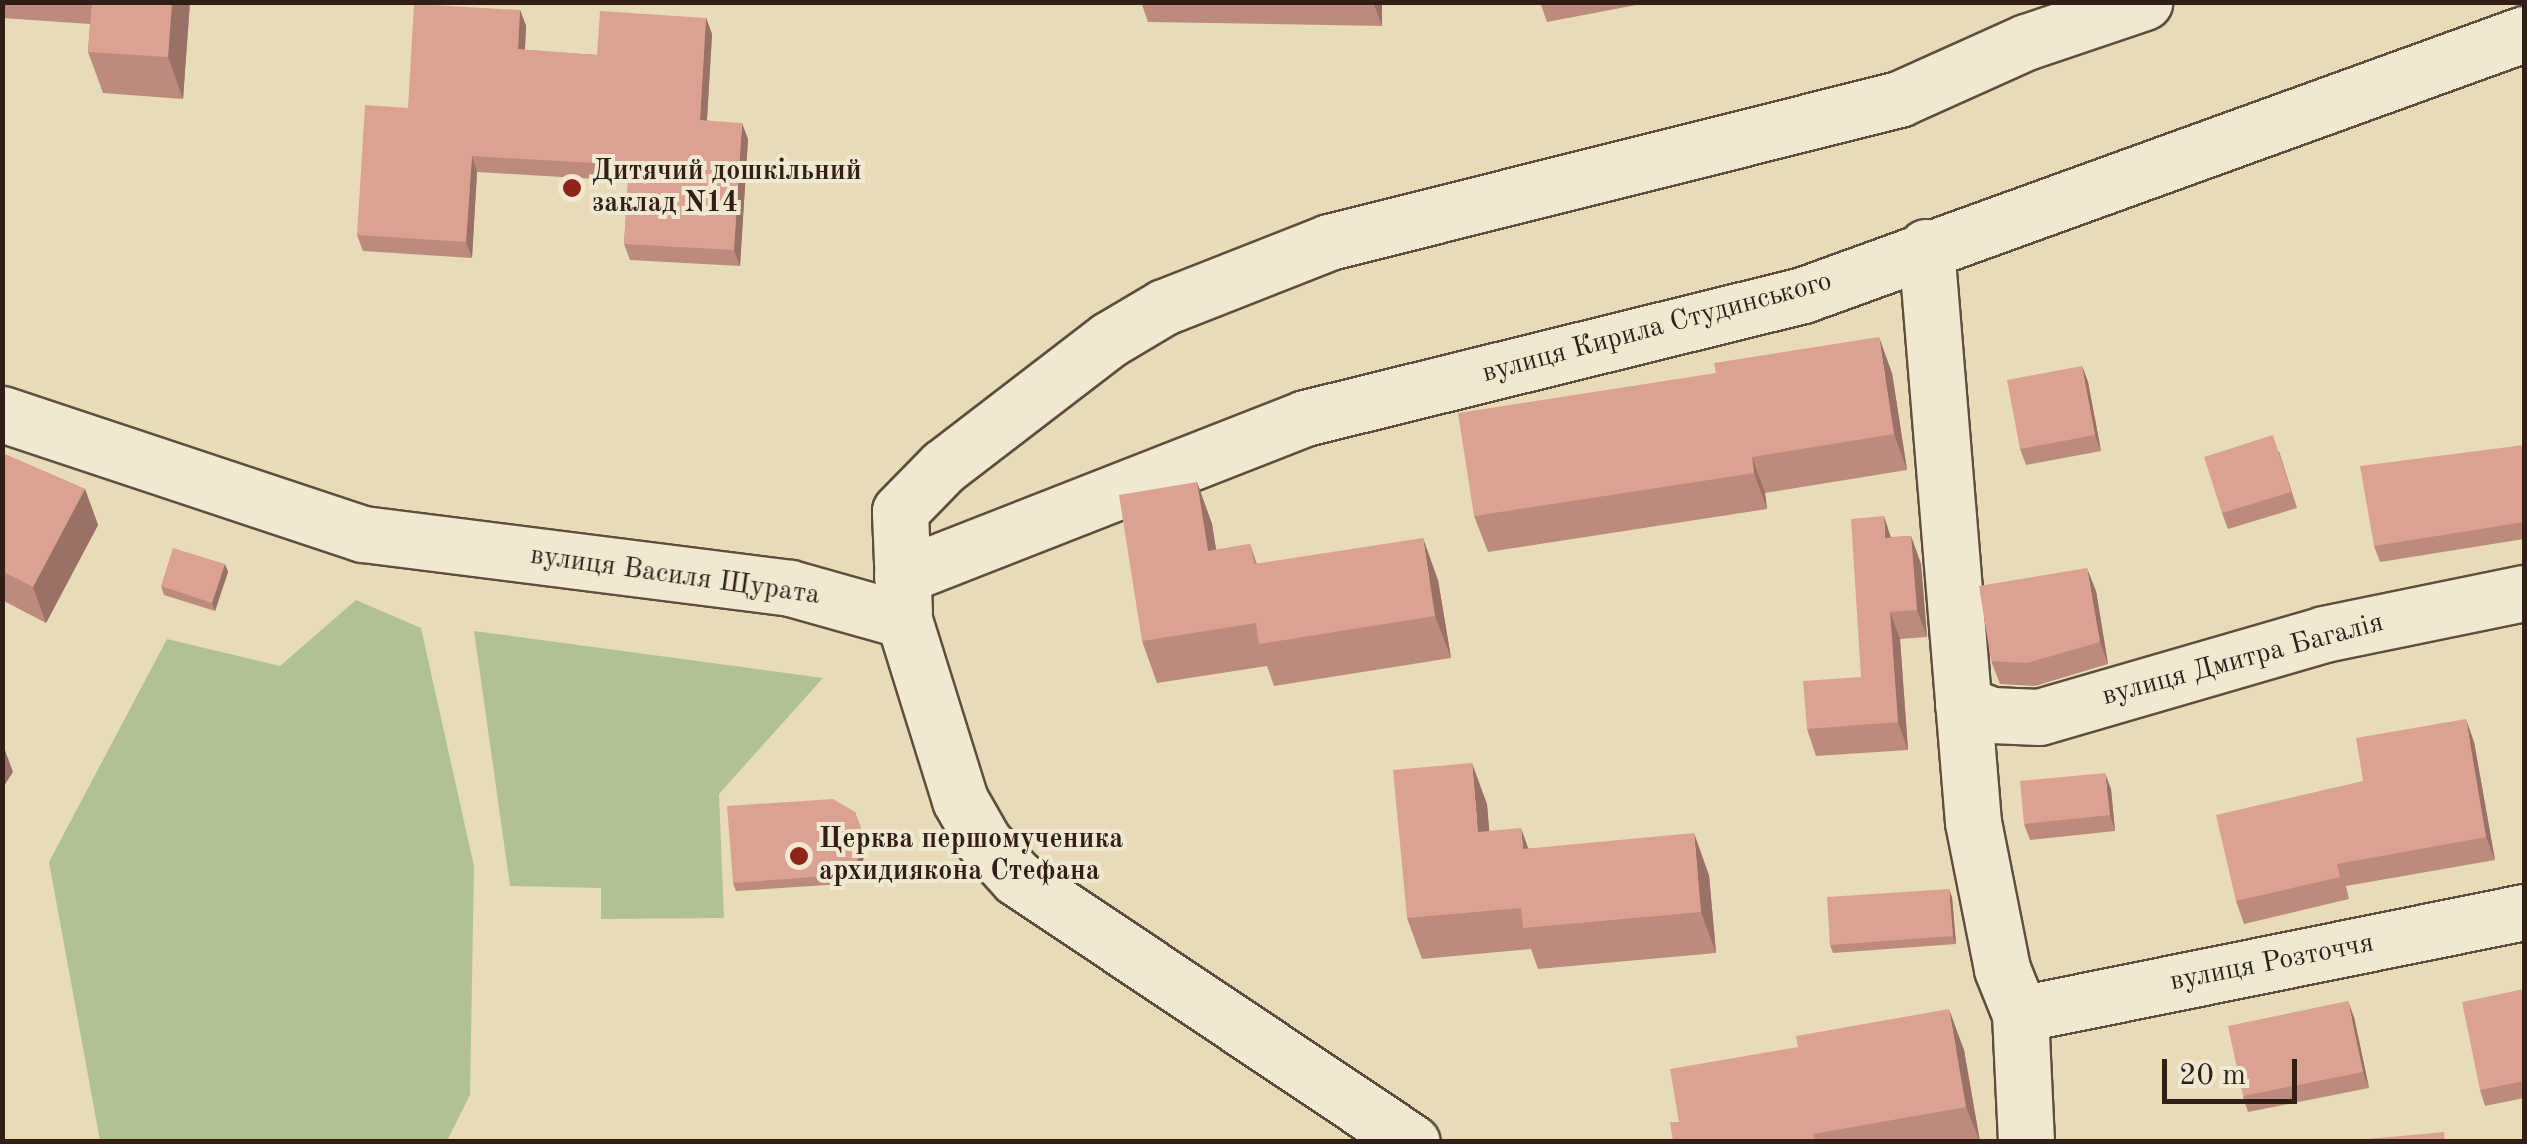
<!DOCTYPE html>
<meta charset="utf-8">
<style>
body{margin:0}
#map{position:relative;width:2527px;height:1144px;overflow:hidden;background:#e8dcb8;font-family:"Old Standard TT",serif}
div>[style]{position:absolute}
.green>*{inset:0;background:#b0c293}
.roads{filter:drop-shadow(2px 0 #5f4e3f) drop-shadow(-2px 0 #5f4e3f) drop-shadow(0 2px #5f4e3f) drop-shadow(0 -2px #5f4e3f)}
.minor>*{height:55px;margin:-27.5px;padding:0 27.5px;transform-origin:27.5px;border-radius:27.5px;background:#f0e8d1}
.wall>*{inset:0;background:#bd8b7d}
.shaded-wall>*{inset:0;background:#9a7166}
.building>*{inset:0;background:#dca291}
.dots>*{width:28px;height:28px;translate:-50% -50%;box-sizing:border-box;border:5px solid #f0e8d1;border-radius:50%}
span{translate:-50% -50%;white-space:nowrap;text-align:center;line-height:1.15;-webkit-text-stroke:8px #f0e8d1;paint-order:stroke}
.poi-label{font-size:28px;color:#311e17;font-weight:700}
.left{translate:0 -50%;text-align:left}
.street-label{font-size:28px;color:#311e17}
.frame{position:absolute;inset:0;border:5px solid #311e17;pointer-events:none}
.scale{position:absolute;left:2162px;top:1059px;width:135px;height:45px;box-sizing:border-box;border:5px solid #311e17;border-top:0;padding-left:12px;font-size:30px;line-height:35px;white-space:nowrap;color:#311e17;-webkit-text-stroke:8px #f0e8d1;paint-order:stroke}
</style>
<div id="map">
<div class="green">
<div style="clip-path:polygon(356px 600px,421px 628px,474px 866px,470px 1095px,447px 1141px,100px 1141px,49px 862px,167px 639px,280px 666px)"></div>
<div style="clip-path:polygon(474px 631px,823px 678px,719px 794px,724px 918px,601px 919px,601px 888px,510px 886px)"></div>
</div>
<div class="roads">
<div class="minor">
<div style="left:1926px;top:247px;width:577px;rotate:85.33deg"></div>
<div style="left:1973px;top:822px;width:150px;rotate:78.8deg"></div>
<div style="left:2002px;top:969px;width:48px;rotate:68.2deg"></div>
<div style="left:2020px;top:1014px;width:128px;rotate:87.3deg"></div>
<div style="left:2px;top:414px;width:380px;rotate:18.4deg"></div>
<div style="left:363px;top:534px;width:430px;rotate:7.2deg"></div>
<div style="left:790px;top:588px;width:118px;rotate:15.7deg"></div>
<div style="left:904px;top:620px;width:189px;rotate:72.7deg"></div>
<div style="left:960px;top:800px;width:48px;rotate:60.3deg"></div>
<div style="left:984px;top:842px;width:49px;rotate:47.5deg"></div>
<div style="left:1017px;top:878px;width:475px;rotate:33.8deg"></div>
<div style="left:902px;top:576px;width:433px;rotate:-21.4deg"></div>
<div style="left:1305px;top:418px;width:513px;rotate:-13.87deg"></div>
<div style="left:1803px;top:295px;width:767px;rotate:-19.9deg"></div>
<div style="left:904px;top:612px;width:101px;rotate:-92.3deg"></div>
<div style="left:900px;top:511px;width:62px;rotate:-45.7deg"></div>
<div style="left:943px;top:467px;width:210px;rotate:-37.5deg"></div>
<div style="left:1110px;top:339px;width:63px;rotate:-30.7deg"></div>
<div style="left:1164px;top:307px;width:177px;rotate:-21.5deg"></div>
<div style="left:1329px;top:242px;width:588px;rotate:-14.08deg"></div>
<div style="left:1899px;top:99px;width:139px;rotate:-24.2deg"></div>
<div style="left:2026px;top:42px;width:125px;rotate:-18.7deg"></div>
<div style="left:1963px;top:704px;width:31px;rotate:21deg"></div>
<div style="left:1992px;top:715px;width:47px;rotate:2.4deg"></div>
<div style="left:2039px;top:717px;width:297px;rotate:-16.2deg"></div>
<div style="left:2324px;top:634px;width:204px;rotate:-11.6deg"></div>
<div style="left:2020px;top:1014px;width:514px;rotate:-11.44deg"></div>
</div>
</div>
<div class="wall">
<div style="clip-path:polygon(2px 2px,190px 2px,183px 99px,103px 93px,88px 52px,90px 24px,2px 18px)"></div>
<div style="clip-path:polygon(1141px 2px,1382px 2px,1382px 26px,1148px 22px)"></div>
<div style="clip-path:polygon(1540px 2px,1652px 2px,1547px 22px)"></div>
<div style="clip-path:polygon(520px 10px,526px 26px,525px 50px,597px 55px,706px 18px,712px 34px,707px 120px,748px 139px,740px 266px,630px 260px,624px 244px,628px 181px,477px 172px,472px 258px,363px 251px,357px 235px,408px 108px)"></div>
<div style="clip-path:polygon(2082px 366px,2088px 382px,2101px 451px,2026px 465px,2020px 449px)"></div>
<div style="clip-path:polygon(1892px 373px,1907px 470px,1765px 493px,1767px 509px,1488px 552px,1474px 516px)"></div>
<div style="clip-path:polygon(2524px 445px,2524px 539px,2380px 562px,2374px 546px)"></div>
<div style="clip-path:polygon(2279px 451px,2297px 508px,2228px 529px,2222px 513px)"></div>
<div style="clip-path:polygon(2px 453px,85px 489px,98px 525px,46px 623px,2px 600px)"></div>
<div style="clip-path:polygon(1197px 482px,1212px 524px,1216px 550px,1250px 544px,1257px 564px,1438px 580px,1451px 658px,1274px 686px,1267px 666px,1157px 683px,1142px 641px)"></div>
<div style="clip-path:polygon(1911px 536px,1921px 564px,1927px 637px,1900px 639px,1908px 750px,1816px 756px,1807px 729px,1861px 677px,1891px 537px)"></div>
<div style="clip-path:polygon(225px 564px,228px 572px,215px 611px,164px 595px,161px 586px)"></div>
<div style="clip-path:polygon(2096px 591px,2108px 664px,2035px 686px,2000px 684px,1991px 661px)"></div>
<div style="clip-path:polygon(2474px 742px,2495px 860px,2346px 886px,2349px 899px,2244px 924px,2236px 901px,2363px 781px)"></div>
<div style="clip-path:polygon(2111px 789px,2115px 831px,2030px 840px,2024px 824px)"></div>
<div style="clip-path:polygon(1487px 804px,1489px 831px,1528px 848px,1709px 875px,1716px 953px,1538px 969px,1531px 949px,1422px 959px,1407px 918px)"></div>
<div style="clip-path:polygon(855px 812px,867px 845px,861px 868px,842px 884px,736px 891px,733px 883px)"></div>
<div style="clip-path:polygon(1952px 897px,1956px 944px,1833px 953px,1830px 945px)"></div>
<div style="clip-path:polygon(2524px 989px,2524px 1098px,2485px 1106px,2480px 1090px)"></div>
<div style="clip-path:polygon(2354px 1017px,2369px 1088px,2248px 1112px,2243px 1096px)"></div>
<div style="clip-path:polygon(1964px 1050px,1980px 1142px,1673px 1142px,1679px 1122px)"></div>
</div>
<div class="shaded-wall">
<div style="clip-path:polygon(172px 2px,190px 2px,183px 99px,168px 57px)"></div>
<div style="clip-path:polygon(1373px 2px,1382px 2px,1382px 26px)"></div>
<div style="clip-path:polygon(520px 10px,526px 26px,524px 65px,518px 49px)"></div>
<div style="clip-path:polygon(706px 18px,712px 34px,706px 136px,700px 120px)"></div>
<div style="clip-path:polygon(742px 123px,748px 139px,740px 266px,734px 250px)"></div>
<div style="clip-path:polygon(472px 156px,477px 172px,472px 258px,466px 242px)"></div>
<div style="clip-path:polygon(1879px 337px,1892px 373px,1907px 470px,1894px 434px)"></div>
<div style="clip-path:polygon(2082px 366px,2088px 382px,2101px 451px,2095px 435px)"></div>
<div style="clip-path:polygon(1752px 457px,1765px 493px,1767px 509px,1754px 473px)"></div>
<div style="clip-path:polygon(1197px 482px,1212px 524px,1223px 593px,1208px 551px)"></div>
<div style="clip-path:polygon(85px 489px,98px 525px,46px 623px,33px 587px)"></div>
<div style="clip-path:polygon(1884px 516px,1893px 544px,1885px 538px)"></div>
<div style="clip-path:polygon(1911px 536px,1921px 564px,1927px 637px,1917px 610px)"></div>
<div style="clip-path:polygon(1423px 538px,1438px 580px,1451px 658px,1435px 616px)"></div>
<div style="clip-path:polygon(225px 564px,228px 572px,215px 611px,212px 603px)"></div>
<div style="clip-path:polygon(2087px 568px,2096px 591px,2108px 664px,2100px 642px)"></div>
<div style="clip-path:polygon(1890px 612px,1900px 639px,1908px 750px,1898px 722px)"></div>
<div style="clip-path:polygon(2466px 719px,2474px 742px,2495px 860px,2486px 837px)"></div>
<div style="clip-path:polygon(2px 742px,13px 772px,2px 789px)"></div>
<div style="clip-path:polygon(1472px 763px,1487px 804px,1493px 874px,1478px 832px)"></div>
<div style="clip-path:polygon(2105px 773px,2111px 789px,2115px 831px,2110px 815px)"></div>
<div style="clip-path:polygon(1521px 828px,1536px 870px,1523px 849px)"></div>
<div style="clip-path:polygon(1694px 833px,1709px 875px,1716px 953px,1701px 912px)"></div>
<div style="clip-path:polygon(864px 837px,867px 845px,861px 868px,842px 884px,839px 875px)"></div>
<div style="clip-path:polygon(1949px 889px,1952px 897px,1956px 944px,1953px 936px)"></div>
<div style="clip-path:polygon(2348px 1001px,2354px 1017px,2369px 1088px,2363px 1072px)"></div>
<div style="clip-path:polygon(1949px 1009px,1964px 1050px,1980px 1142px,1966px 1107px)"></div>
</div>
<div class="building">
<div style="clip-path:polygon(92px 2px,172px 2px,168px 57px,88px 52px)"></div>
<div style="clip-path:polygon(414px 4px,520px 10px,518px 49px,597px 55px,600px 11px,706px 18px,700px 120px,742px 123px,734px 250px,624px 244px,629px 165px,472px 156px,466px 242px,357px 235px,365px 105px,408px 108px)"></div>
<div style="clip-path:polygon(1879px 337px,1894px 434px,1752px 457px,1754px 473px,1474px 516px,1458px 413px,1716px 373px,1714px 363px)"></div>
<div style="clip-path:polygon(2082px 366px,2095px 435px,2020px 449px,2007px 380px)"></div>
<div style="clip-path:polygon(2273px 435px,2291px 492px,2222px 513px,2204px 457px)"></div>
<div style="clip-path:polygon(2524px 445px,2524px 522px,2374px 546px,2360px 466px)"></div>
<div style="clip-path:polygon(2px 453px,85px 489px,33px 587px,2px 571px)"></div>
<div style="clip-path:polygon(1197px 482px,1208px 551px,1250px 544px,1254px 564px,1423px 538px,1435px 616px,1259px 644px,1256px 623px,1142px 641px,1119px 495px)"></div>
<div style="clip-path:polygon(1884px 516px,1885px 538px,1911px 536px,1917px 610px,1890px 612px,1898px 722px,1807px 729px,1803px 681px,1861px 677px,1851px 519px)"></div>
<div style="clip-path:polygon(173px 548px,225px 564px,212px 603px,161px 586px)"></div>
<div style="clip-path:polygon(2087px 568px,2100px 642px,2027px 663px,1991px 661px,1979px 586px)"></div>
<div style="clip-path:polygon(2466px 719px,2486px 837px,2337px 864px,2340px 877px,2236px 901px,2216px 815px,2363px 781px,2356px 738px)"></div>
<div style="clip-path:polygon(1472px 763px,1478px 832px,1521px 828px,1523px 849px,1694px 833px,1701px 912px,1523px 928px,1521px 908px,1407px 918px,1393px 770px)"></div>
<div style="clip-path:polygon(2105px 773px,2110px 815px,2024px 824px,2020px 781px)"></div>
<div style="clip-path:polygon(833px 799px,855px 812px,864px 837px,858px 860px,839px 875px,733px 883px,727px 806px)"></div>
<div style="clip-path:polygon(1949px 889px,1953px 936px,1830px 945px,1827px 897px)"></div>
<div style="clip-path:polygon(2524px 989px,2524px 1081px,2480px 1090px,2462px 1002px)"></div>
<div style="clip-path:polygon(2348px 1001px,2363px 1072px,2243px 1096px,2228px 1026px)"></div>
<div style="clip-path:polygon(1949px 1009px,1966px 1107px,1813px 1134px,1815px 1142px,1673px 1142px,1670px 1122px,1679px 1122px,1670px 1069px,1798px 1047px,1796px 1036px)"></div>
<div style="clip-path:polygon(2444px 1132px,2445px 1142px,2357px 1142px,2357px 1140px)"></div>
</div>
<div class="dots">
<div style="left:572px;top:188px;background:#8f2418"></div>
<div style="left:799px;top:856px;background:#8f2418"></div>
</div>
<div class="poi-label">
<span class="left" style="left:592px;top:188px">Дитячий дошкільний<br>заклад N14</span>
<span class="left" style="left:819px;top:856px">Церква першомученика<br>архидиякона Стефана</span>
</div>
<div class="street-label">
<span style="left:1657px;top:328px;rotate:-15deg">вулиця Кирила Студинського</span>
<span style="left:675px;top:576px;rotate:8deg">вулиця Василя Щурата</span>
<span style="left:2243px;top:660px;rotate:-15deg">вулиця Дмитра Багалія</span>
<span style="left:2272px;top:963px;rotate:-11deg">вулиця Розточчя</span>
</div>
<div class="frame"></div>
<div class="scale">20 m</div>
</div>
